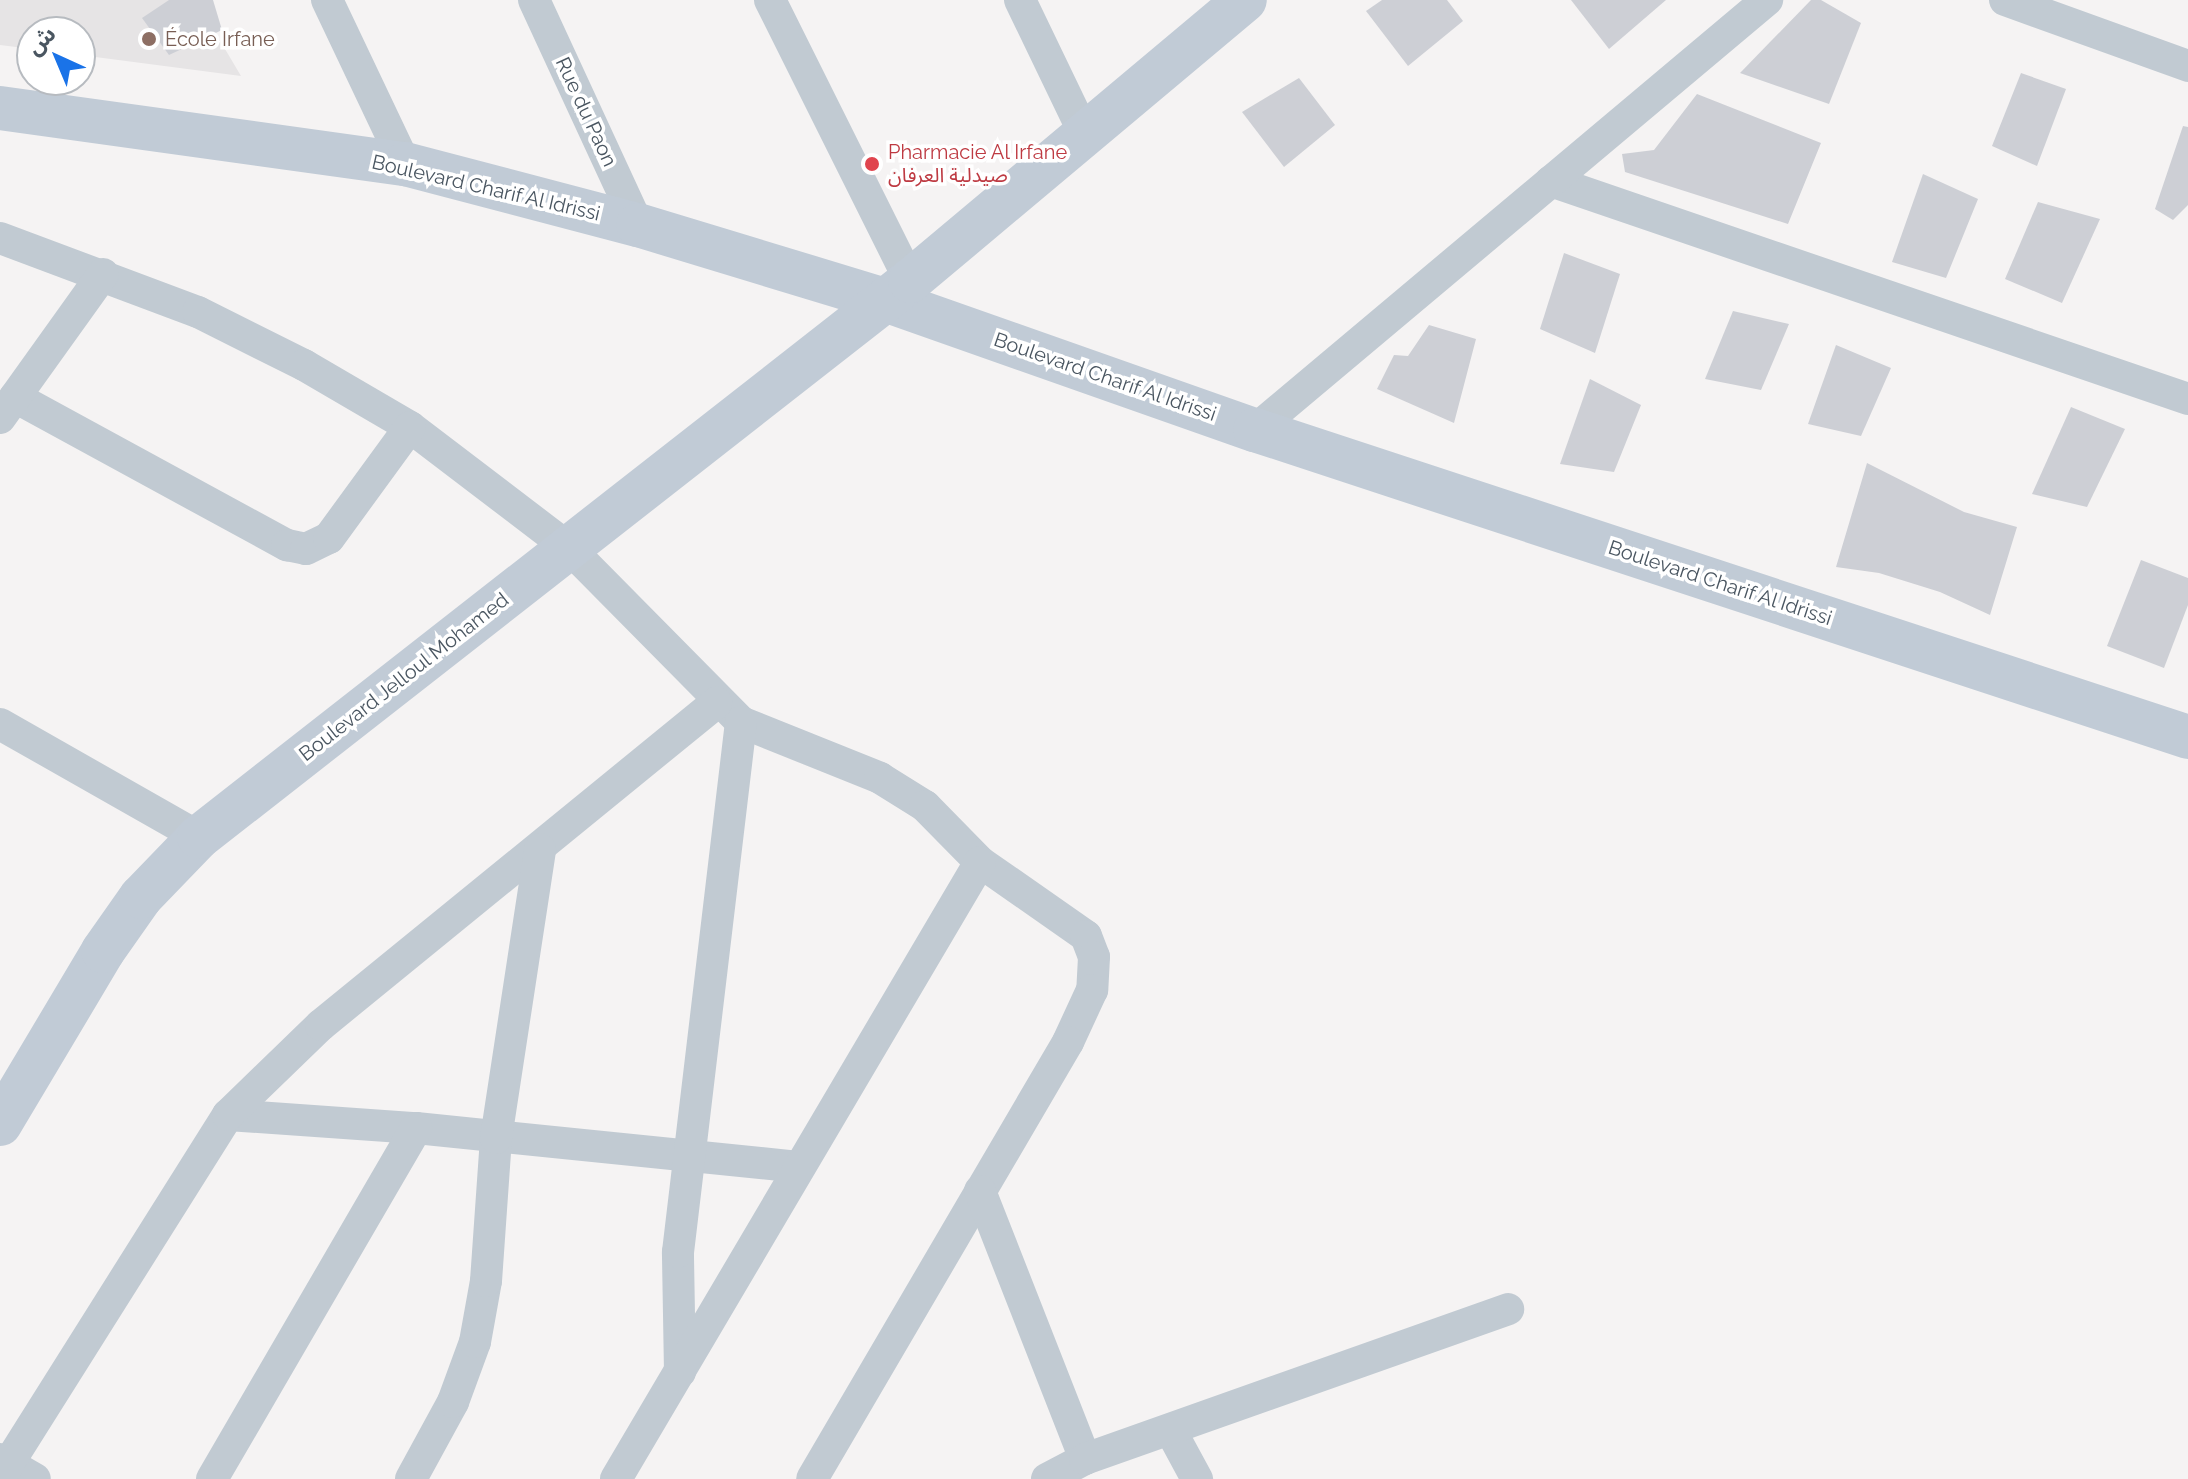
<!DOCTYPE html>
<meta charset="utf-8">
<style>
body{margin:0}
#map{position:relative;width:2188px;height:1479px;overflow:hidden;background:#f5f3f3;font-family:Raleway,"Noto Sans Arabic",sans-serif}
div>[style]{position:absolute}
.education>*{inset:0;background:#e6e4e5}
.building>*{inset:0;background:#cdcfd5}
.street>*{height:32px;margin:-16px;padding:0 16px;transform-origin:16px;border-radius:16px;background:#c1cad2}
.secondary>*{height:44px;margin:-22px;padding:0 22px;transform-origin:22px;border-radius:22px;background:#c1cbd6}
.dots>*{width:22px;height:22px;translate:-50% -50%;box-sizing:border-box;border:4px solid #fff;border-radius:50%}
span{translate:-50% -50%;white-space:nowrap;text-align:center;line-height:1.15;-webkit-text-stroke:7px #fff;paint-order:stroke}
.education-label{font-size:20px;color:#785e54}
.left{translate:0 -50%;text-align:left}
.street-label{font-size:20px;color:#4a5661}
.health-label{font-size:20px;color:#be3a42}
.north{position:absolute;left:16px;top:16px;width:80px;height:80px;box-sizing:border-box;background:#fff;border:2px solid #b7bbc0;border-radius:50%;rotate:316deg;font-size:22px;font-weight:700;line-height:32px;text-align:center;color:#4a5661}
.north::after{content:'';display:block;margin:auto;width:28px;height:36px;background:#1a73e8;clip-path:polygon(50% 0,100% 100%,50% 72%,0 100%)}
</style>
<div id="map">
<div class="education">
<div style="clip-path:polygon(0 0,196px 0,241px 76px,80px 55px,80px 32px,32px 32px,32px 49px,0 45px)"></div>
</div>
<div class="building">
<div style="clip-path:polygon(169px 0,213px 0,222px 30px,169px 55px,142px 18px)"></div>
<div style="clip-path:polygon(1382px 0,1447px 0,1463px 21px,1408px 66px,1366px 11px)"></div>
<div style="clip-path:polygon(1571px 0,1666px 0,1609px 49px)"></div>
<div style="clip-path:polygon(1811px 0,1821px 0,1861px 23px,1829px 104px,1740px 73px)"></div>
<div style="clip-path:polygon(2021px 73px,2066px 89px,2037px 166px,1992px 146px)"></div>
<div style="clip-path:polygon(1299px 78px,1335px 125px,1284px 167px,1242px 112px)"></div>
<div style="clip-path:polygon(1697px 94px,1821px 143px,1788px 224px,1625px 172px,1622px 154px,1654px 150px)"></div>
<div style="clip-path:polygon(2183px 126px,2188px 127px,2188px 205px,2173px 220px,2155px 209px)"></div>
<div style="clip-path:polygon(1923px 174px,1978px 199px,1946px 278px,1892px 262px)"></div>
<div style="clip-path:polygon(2038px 202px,2100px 219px,2062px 303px,2005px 279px)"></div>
<div style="clip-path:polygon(1564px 253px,1620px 274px,1595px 353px,1540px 329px)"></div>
<div style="clip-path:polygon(1733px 311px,1789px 324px,1761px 390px,1705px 379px)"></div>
<div style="clip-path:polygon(1429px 325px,1476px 339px,1454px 423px,1377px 389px,1394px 355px,1408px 356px)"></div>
<div style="clip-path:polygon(1836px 345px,1891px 368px,1861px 436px,1808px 424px)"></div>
<div style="clip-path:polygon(1590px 379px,1641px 405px,1614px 472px,1560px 464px)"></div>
<div style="clip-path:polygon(2071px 407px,2125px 429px,2087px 507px,2032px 494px)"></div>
<div style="clip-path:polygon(1867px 463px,1964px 512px,2017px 527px,1990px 615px,1940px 592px,1879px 573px,1836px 567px)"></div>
<div style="clip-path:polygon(2141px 560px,2188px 578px,2188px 605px,2164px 668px,2107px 646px)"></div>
</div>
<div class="street">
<div style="left:327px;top:0;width:182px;rotate:64.6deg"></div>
<div style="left:534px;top:0;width:248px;rotate:65.2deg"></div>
<div style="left:770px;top:0;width:314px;rotate:63.5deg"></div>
<div style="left:1020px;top:0;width:150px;rotate:64.3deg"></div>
<div style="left:2005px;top:0;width:195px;rotate:19.8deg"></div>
<div style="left:1551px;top:181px;width:673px;rotate:18.89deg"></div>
<div style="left:0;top:238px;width:211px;rotate:20.5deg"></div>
<div style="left:198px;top:312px;width:119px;rotate:26.6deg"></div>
<div style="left:304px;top:365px;width:123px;rotate:30.3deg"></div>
<div style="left:410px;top:427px;width:200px;rotate:37.3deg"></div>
<div style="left:569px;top:548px;width:245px;rotate:45.3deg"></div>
<div style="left:741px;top:722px;width:150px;rotate:21.9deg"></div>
<div style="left:880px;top:778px;width:53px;rotate:31.9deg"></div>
<div style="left:925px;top:806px;width:78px;rotate:45.5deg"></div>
<div style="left:980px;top:862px;width:129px;rotate:34.9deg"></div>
<div style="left:1086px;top:936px;width:22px;rotate:69deg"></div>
<div style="left:1094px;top:957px;width:33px;rotate:93deg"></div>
<div style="left:1092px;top:990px;width:57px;rotate:114.8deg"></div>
<div style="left:1068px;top:1042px;width:506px;rotate:120.36deg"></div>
<div style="left:15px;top:397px;width:310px;rotate:28.6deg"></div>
<div style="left:287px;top:545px;width:19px;rotate:12deg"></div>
<div style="left:306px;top:549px;width:25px;rotate:-26deg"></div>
<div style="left:329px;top:538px;width:137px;rotate:-53.9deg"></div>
<div style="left:0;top:418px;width:177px;rotate:-54.4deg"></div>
<div style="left:1255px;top:430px;width:669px;rotate:-40.03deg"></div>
<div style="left:0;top:724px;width:229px;rotate:29.6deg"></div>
<div style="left:228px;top:1115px;width:188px;rotate:4deg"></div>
<div style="left:416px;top:1128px;width:384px;rotate:5.8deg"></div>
<div style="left:980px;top:1191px;width:288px;rotate:68.6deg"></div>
<div style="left:680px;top:1372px;width:120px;rotate:-91deg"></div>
<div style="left:678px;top:1252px;width:534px;rotate:-83.22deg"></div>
<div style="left:1171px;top:1431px;width:55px;rotate:61.6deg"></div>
<div style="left:0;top:1459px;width:40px;rotate:29.7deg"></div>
<div style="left:0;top:1477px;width:428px;rotate:-57.8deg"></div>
<div style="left:228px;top:1115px;width:129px;rotate:-44.1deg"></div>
<div style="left:321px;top:1025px;width:510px;rotate:-39.19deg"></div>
<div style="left:212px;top:1479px;width:406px;rotate:-59.8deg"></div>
<div style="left:411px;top:1479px;width:88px;rotate:-61.4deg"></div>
<div style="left:453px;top:1402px;width:64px;rotate:-69.9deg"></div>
<div style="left:475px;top:1342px;width:62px;rotate:-79.8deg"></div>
<div style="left:486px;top:1281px;width:143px;rotate:-86deg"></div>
<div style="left:496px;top:1138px;width:292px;rotate:-81.3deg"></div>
<div style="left:616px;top:1479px;width:716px;rotate:-59.46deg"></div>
<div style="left:1047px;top:1479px;width:43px;rotate:-27.8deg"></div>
<div style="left:1085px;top:1459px;width:449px;rotate:-19.5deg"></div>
</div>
<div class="secondary">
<div style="left:0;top:108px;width:409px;rotate:7.9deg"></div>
<div style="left:405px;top:164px;width:241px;rotate:14.7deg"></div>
<div style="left:638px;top:225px;width:258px;rotate:16.9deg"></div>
<div style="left:885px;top:300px;width:392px;rotate:19.4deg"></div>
<div style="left:1255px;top:430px;width:982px;rotate:18.21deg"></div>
<div style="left:0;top:1124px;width:201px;rotate:-59.2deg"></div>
<div style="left:103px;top:951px;width:66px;rotate:-54.9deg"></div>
<div style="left:141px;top:897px;width:83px;rotate:-46deg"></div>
<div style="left:199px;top:837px;width:903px;rotate:-38.03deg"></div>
<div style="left:910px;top:281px;width:437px;rotate:-40deg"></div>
</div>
<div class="dots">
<div style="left:149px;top:39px;background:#8d6e63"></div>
<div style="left:872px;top:164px;background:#e0444e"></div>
</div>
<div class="education-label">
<span class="left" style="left:165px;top:39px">École Irfane</span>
</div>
<div class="street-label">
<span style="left:586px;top:112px;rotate:65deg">Rue du Paon</span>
<span style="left:486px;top:188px;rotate:13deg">Boulevard Charif Al Idrissi</span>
<span style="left:1105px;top:377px;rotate:19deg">Boulevard Charif Al Idrissi</span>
<span style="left:1720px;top:583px;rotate:18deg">Boulevard Charif Al Idrissi</span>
<span style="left:404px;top:677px;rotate:-38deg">Boulevard Jelloul Mohamed</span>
</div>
<div class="health-label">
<span class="left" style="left:888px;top:164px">Pharmacie Al Irfane<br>صيدلية العرفان</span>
</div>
<div class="north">ش</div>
</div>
